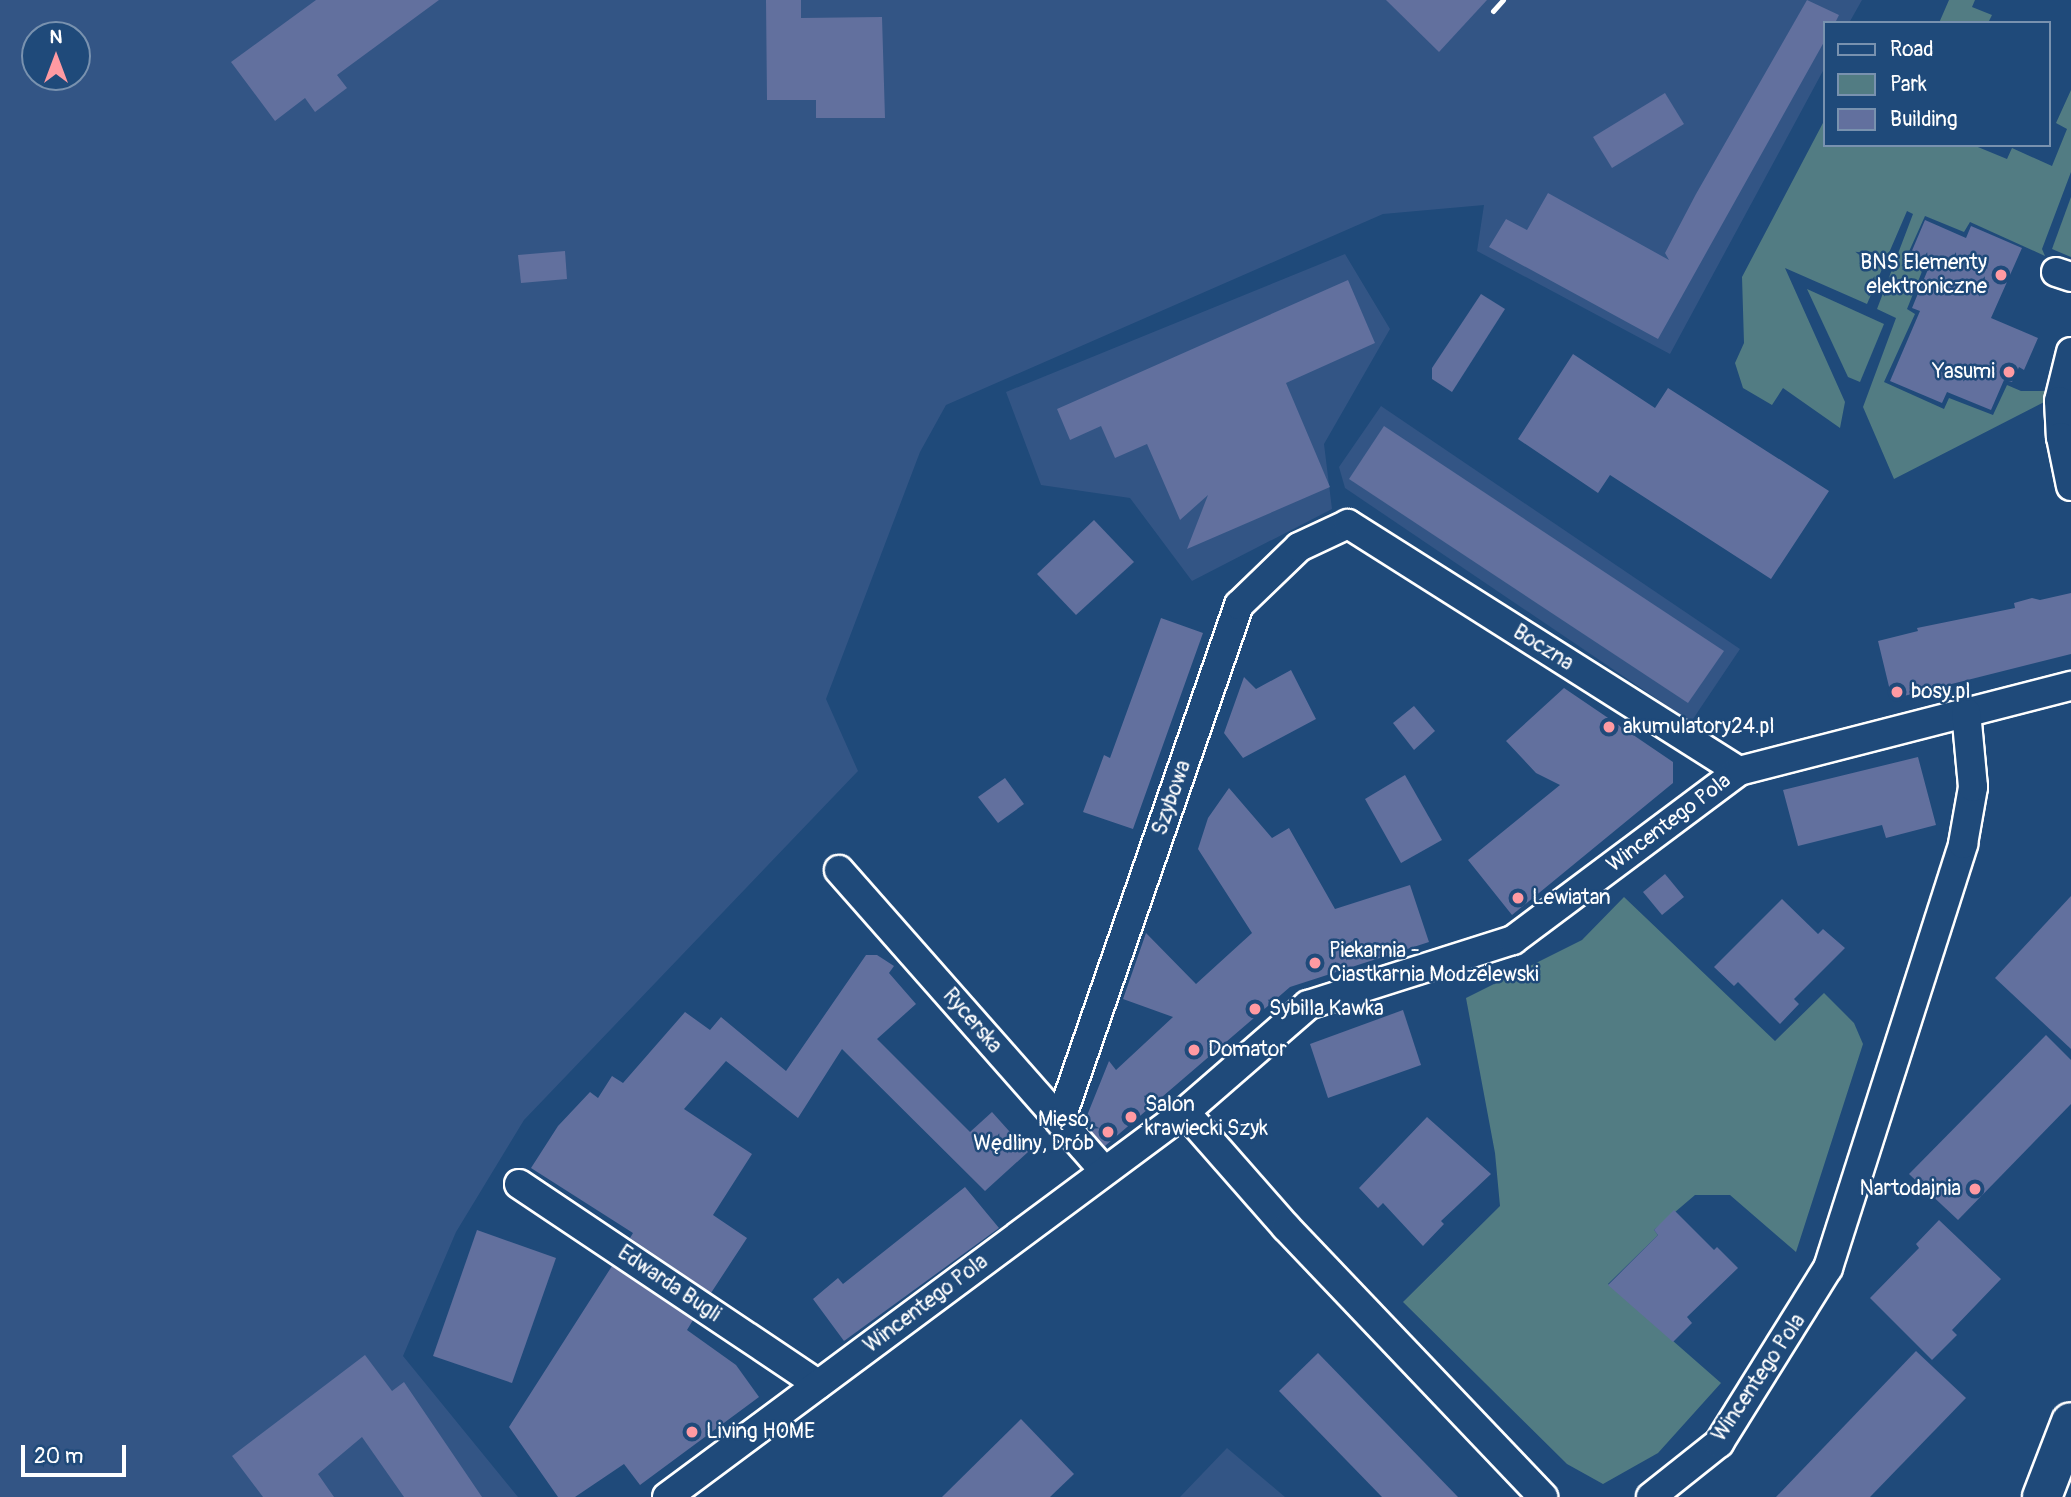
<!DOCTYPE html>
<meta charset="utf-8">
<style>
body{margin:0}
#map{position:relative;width:2071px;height:1497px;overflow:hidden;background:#1f4a7a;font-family:Pangolin,sans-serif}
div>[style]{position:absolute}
.built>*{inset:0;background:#335585}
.green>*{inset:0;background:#527c83}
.building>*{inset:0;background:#62709e}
.roads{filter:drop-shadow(2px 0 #fff) drop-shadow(-2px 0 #fff) drop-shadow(0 2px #fff) drop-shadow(0 -2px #fff)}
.street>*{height:28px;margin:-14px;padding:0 14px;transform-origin:14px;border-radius:14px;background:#1f4a7a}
.secondary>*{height:38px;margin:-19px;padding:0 19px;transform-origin:19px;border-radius:19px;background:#1f4a7a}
.rail>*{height:5px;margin:-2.5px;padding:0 2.5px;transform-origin:2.5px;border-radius:2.5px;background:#fff}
.dots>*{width:19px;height:19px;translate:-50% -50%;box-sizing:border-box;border:4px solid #1f4a7a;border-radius:50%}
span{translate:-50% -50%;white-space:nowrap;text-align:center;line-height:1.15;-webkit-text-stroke:5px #1f4a7a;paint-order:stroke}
.poi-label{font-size:21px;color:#fff}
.right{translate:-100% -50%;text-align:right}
.left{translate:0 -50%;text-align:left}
.street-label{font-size:21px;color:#fff}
.legend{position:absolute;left:1823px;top:21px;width:228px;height:126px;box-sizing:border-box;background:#1f4a7a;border:2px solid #7992af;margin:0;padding:9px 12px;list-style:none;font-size:21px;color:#fff}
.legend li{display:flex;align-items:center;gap:14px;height:35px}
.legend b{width:35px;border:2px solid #7992af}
.north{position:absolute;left:21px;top:21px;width:70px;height:70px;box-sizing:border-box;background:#1f4a7a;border:2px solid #7992af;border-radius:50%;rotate:0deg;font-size:19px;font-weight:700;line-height:28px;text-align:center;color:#fff}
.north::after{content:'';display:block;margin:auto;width:24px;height:32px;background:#ff9aa2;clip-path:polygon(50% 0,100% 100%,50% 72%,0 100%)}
.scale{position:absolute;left:21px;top:1445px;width:105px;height:32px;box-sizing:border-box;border:4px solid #fff;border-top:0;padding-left:9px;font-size:21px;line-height:24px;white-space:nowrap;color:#fff;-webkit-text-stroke:5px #1f4a7a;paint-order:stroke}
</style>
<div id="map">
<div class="built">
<div style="clip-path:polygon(evenodd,0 0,1862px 0,1849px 23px,1824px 23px,1824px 69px,1670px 354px,1477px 251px,1484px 205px,1383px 214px,946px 405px,920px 452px,826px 699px,858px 771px,524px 1120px,456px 1232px,403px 1356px,518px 1497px,0 1497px,0 0,35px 35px,77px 35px,77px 77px,35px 77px,35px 35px)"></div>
<div style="clip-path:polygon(1345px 254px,1390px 329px,1324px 444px,1332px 509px,1192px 581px,1130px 498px,1041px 485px,1006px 392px)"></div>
<div style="clip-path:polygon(1381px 406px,1740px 649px,1691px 722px,1345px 488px,1339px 467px)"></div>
<div style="clip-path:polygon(1227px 1448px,1285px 1497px,1180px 1497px)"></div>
</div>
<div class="green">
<div style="clip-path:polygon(1949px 0,1975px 0,1972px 7px,1992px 15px,1988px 23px,1939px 23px)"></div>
<div style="clip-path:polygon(2071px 90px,2071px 172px,2042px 249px,2045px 256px,1970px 222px,1964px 232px,1925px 216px,1907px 256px,1925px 264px,1907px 309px,1915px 314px,1884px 382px,1944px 409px,1949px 398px,1993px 415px,2007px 385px,2021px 391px,2052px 391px,2052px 398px,1894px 479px,1863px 407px,1896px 318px,1877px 309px,1913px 214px,1907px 211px,1867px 304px,1785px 268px,1845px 402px,1840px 428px,1783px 388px,1772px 405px,1743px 388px,1735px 363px,1744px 343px,1742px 277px,1824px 121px,1824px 145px,1973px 145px,2007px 159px,2012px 148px,2052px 166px,2067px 129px,2056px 123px)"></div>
<div style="clip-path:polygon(2071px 197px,2071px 257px,2052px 249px)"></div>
<div style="clip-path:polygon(1807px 289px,1884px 324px,1860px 382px,1848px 377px)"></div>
<div style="clip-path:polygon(1624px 897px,1775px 1041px,1824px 993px,1854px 1023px,1863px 1044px,1796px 1252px,1730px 1195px,1695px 1195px,1654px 1230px,1658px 1235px,1608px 1284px,1721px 1383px,1658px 1453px,1603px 1484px,1567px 1464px,1403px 1302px,1500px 1206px,1495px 1153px,1466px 998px,1582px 940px)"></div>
</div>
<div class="building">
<div style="clip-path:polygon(316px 0,439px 0,337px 75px,347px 88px,315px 112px,305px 98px,275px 121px,231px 62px)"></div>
<div style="clip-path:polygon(766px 0,801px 0,801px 18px,882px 17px,885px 118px,816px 118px,816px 100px,767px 100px)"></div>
<div style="clip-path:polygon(1386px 0,1487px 0,1439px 52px)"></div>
<div style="clip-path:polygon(1807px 0,1839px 15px,1835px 23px,1824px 23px,1824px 42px,1658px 339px,1489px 247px,1506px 219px,1527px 230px,1548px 193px,1669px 260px,1665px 253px,1696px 194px)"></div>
<div style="clip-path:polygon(1665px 93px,1684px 124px,1612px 168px,1593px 137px)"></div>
<div style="clip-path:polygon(1925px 220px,1966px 238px,1971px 226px,2022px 248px,1991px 318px,2038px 338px,2024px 370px,2019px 367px,2012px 382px,2004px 380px,1991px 410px,1947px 392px,1942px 403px,1890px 381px,1920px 311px,1912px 308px,1931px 262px,1911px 253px)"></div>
<div style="clip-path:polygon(565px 251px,567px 279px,521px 283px,518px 255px)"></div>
<div style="clip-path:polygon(1348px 280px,1375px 343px,1286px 383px,1330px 487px,1187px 549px,1208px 495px,1180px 520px,1147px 444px,1115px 458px,1101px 426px,1070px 440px,1057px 409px)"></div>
<div style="clip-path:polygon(1481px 294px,1505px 309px,1452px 392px,1432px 379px,1432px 368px)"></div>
<div style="clip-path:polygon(1573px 354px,1655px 408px,1668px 388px,1829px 491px,1771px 579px,1610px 475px,1598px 493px,1518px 439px)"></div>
<div style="clip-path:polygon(1384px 426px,1724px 651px,1688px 703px,1349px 479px)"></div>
<div style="clip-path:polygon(1094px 520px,1134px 562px,1076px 615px,1037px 574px)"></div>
<div style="clip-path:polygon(2071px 593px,2071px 654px,1892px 699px,1878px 641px,1918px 631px,1917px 628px,2015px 608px,2014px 603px,2032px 598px,2040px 600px)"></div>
<div style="clip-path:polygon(1161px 618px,1203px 633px,1133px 829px,1083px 812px,1104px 755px,1110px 758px)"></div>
<div style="clip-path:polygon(1291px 670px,1316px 719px,1243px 758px,1224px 733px,1244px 677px,1256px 689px)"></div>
<div style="clip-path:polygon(1564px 688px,1673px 762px,1673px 783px,1512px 915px,1468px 860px,1560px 785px,1536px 773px,1506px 741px)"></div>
<div style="clip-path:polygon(1414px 706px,1435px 731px,1414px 750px,1393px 723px)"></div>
<div style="clip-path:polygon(1918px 757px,1936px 825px,1886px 838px,1882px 825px,1798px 846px,1783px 790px)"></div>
<div style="clip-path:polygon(1405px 775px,1442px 840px,1401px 863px,1365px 799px)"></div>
<div style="clip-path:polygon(1005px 778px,1024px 804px,998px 823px,978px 797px)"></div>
<div style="clip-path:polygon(1229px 788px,1272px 838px,1289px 828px,1335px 909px,1410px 885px,1429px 942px,1290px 987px,1105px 1146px,1084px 1123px,1109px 1061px,1116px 1070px,1173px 1017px,1123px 999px,1146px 933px,1196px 984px,1252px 933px,1198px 849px,1208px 818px)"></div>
<div style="clip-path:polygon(1665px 874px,1684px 897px,1662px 915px,1643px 892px)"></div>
<div style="clip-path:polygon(2071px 896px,2071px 1049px,1995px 978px)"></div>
<div style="clip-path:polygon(1782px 899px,1818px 934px,1823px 929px,1845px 948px,1794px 999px,1799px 1004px,1780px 1024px,1738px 982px,1734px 986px,1714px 967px)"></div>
<div style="clip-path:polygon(866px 955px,877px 955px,894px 966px,889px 973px,916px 1004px,877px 1039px,970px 1132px,992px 1112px,1028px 1152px,985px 1191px,842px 1049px,798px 1118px,726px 1061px,684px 1109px,752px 1154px,713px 1215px,747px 1238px,711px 1293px,630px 1238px,633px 1233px,531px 1168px,558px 1126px,590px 1092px,598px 1098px,612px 1076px,623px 1083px,685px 1012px,710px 1030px,721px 1017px,786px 1071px)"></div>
<div style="clip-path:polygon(1403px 1010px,1421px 1065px,1328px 1098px,1310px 1044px)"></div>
<div style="clip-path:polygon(2046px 1035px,2071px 1060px,2071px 1104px,1958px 1220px,1909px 1174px)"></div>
<div style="clip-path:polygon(1427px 1117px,1491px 1174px,1441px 1221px,1444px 1224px,1423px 1246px,1383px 1203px,1378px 1208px,1359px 1188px)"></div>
<div style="clip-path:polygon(965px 1187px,999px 1228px,844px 1341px,813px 1299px,838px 1278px,843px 1284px)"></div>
<div style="clip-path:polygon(1674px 1210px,1714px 1250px,1717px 1247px,1738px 1268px,1687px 1317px,1692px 1323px,1673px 1342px,1608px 1285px,1658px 1235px,1654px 1230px)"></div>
<div style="clip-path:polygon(1939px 1220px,2001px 1279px,1952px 1330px,1957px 1335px,1932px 1360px,1870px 1298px,1919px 1248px,1916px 1244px)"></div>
<div style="clip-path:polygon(477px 1230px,556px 1258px,512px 1383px,433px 1356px)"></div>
<div style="clip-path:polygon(612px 1266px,693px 1320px,687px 1330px,736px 1365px,759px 1397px,640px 1485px,624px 1464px,575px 1497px,558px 1497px,509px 1427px)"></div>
<div style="clip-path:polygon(1916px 1351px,1966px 1398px,1870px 1497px,1776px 1497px)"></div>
<div style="clip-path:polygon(1318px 1353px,1458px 1497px,1382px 1497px,1279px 1391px)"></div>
<div style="clip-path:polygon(365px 1355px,392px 1391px,404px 1382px,482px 1497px,404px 1497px,362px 1437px,318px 1474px,334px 1497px,263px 1497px,232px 1456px)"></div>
<div style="clip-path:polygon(1021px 1419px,1074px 1474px,1050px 1497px,942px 1497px)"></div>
</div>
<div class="roads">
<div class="street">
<div style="left:2056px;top:272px;width:16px;rotate:18deg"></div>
<div style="left:2071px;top:352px;width:50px;rotate:103.8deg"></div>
<div style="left:2059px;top:401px;width:36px;rotate:87deg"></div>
<div style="left:2061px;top:437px;width:50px;rotate:78.5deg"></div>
<div style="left:839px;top:870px;width:401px;rotate:48.6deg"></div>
<div style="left:1185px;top:1112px;width:153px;rotate:48.7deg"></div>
<div style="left:1286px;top:1227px;width:373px;rotate:46.4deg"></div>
<div style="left:1060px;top:1121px;width:546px;rotate:-70.87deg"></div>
<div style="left:1239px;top:605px;width:83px;rotate:-44deg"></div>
<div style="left:1299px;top:547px;width:54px;rotate:-25.1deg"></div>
<div style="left:1348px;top:524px;width:462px;rotate:32.3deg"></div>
<div style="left:519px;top:1184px;width:360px;rotate:33.8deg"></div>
<div style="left:667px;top:1497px;width:645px;rotate:-36.62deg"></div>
<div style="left:1185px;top:1112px;width:163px;rotate:-41deg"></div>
<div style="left:1308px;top:1005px;width:215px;rotate:-17.6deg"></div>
<div style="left:1513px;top:940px;width:282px;rotate:-36.8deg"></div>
<div style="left:1739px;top:771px;width:343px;rotate:-14.4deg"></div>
<div style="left:1651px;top:1497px;width:87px;rotate:-38.5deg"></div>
<div style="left:1719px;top:1443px;width:206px;rotate:-58.1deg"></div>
<div style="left:1828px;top:1268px;width:445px;rotate:-72.3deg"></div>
<div style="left:1963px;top:844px;width:58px;rotate:-80deg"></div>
<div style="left:1973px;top:787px;width:75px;rotate:-95.3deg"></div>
</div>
<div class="secondary">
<div style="left:2042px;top:1497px;width:80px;rotate:-68.9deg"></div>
</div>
</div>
<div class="rail">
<div style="left:1493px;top:11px;width:15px;rotate:-48deg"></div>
</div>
<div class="dots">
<div style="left:2001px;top:275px;background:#ff9aa2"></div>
<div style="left:2009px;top:372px;background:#ff9aa2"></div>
<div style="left:1897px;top:692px;background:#ff9aa2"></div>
<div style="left:1609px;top:727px;background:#ff9aa2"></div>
<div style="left:1518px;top:898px;background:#ff9aa2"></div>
<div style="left:1315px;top:963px;background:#ff9aa2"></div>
<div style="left:1255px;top:1009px;background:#ff9aa2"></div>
<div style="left:1194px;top:1050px;background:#ff9aa2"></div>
<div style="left:1131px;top:1117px;background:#ff9aa2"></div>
<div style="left:1108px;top:1132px;background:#ff9aa2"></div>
<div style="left:1975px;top:1189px;background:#ff9aa2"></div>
<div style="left:692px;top:1432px;background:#ff9aa2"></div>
</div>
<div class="poi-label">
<span class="right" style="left:1987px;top:275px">BNS Elementy<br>elektroniczne</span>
<span class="right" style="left:1995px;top:372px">Yasumi</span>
<span class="left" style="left:1911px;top:692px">bosy.pl</span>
<span class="left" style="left:1623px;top:727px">akumulatory24.pl</span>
<span class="left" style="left:1532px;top:898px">Lewiatan</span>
<span class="left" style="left:1329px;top:963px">Piekarnia -<br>Ciastkarnia Modzelewski</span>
<span class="left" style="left:1269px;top:1009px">Sybilla Kawka</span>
<span class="left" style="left:1208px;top:1050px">Domator</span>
<span class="left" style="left:1145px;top:1117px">Salon<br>krawiecki Szyk</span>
<span class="right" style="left:1094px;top:1132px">Mięso,<br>Wędliny, Drób</span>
<span class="right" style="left:1961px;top:1189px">Nartodajnia</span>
<span class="left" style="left:706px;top:1432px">Living HOME</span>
</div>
<div class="street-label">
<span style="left:1543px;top:648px;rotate:32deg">Boczna</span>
<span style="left:1172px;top:798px;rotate:-71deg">Szybowa</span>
<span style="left:1669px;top:823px;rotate:-37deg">Wincentego Pola</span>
<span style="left:972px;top:1021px;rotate:49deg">Rycerska</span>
<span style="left:669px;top:1284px;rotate:34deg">Edwarda Bugli</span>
<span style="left:926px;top:1304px;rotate:-37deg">Wincentego Pola</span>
<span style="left:1759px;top:1378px;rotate:-56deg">Wincentego Pola</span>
</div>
<ul class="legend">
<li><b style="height:9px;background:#1f4a7a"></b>Road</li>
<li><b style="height:19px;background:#527c83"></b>Park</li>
<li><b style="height:19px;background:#62709e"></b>Building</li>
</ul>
<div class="north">N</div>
<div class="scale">20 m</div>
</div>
